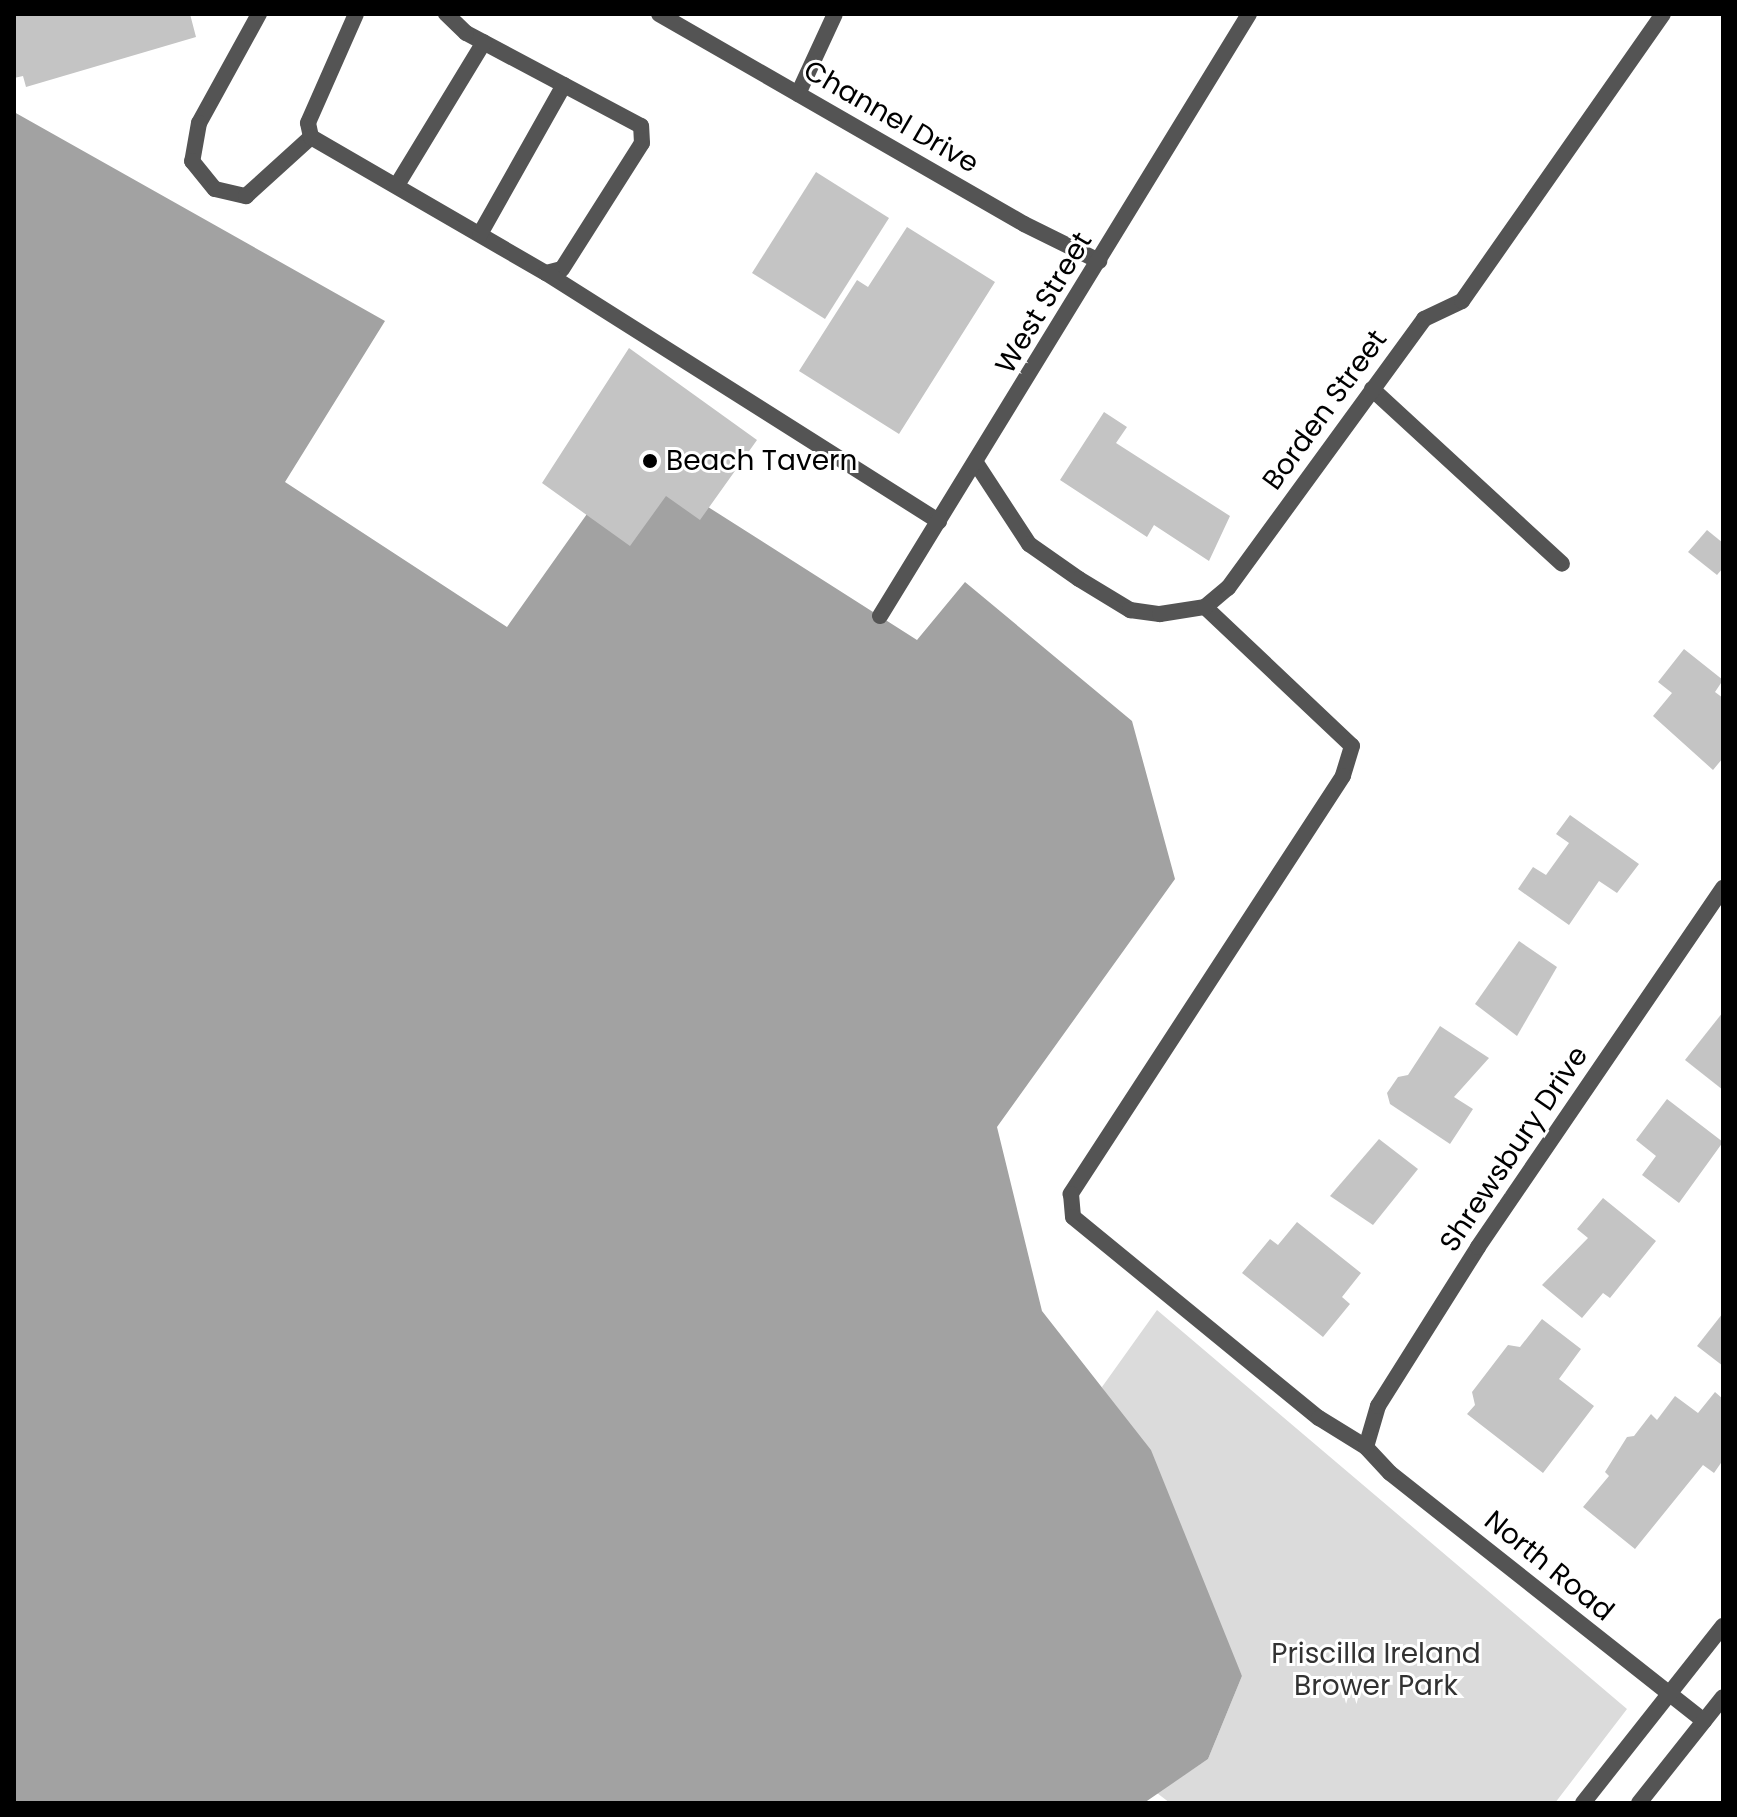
<!DOCTYPE html>
<style>
body{margin:0}
#map{position:relative;width:1737px;height:1817px;overflow:hidden;background:#fff;font-family:Poppins,sans-serif}
div>[style]{position:absolute}
.green>*{inset:0;background:#dbdbdb}
.water>*{inset:0;background:#a2a2a2}
.building>*{inset:0;background:#c4c4c4}
.service>*{height:16px;margin:-8px;padding:0 8px;transform-origin:8px;border-radius:8px;background:#545454}
.minor>*{height:16px;margin:-8px;padding:0 8px;transform-origin:8px;border-radius:8px;background:#545454}
.dots>*{width:22px;height:22px;translate:-50% -50%;box-sizing:border-box;border:4px solid #fff;border-radius:50%}
span{translate:-50% -50%;white-space:nowrap;text-align:center;line-height:1.15;-webkit-text-stroke:6px #fff;paint-order:stroke}
.street-label{font-size:28px;color:#000}
.poi-label{font-size:28px;color:#000}
.left{translate:0 -50%;text-align:left}
.park-label{font-size:28px;color:#323232}
.frame{position:absolute;inset:0;border:16px solid #000;pointer-events:none}
</style>
<div id="map">
<div class="green">
<div style="clip-path:polygon(1157px 1310px,1627px 1709px,1555px 1803px,1170px 1803px,1157px 1793px,1208px 1759px,1242px 1676px,1102px 1387px)"></div>
</div>
<div class="water">
<div style="clip-path:polygon(14px 112px,385px 321px,285px 482px,507px 627px,628px 456px,917px 640px,965px 582px,1132px 721px,1175px 879px,997px 1127px,1042px 1311px,1151px 1450px,1242px 1676px,1208px 1759px,1144px 1803px,14px 1803px)"></div>
</div>
<div class="building">
<div style="clip-path:polygon(14px 14px,190px 14px,196px 37px,26px 87px,23px 76px,14px 78px)"></div>
<div style="clip-path:polygon(816px 172px,889px 218px,825px 319px,752px 273px)"></div>
<div style="clip-path:polygon(907px 227px,995px 282px,899px 434px,799px 371px,857px 280px,868px 287px)"></div>
<div style="clip-path:polygon(629px 348px,757px 440px,700px 520px,666px 496px,630px 546px,542px 483px)"></div>
<div style="clip-path:polygon(1104px 412px,1127px 427px,1116px 443px,1230px 516px,1209px 561px,1154px 525px,1147px 537px,1060px 480px)"></div>
<div style="clip-path:polygon(1707px 530px,1723px 543px,1723px 568px,1717px 575px,1688px 552px)"></div>
<div style="clip-path:polygon(1684px 649px,1723px 680px,1715px 692px,1723px 698px,1723px 758px,1713px 770px,1653px 716px,1672px 693px,1658px 682px)"></div>
<div style="clip-path:polygon(1570px 815px,1639px 864px,1617px 893px,1599px 881px,1569px 925px,1518px 889px,1533px 867px,1546px 875px,1569px 843px,1556px 834px)"></div>
<div style="clip-path:polygon(1519px 941px,1557px 967px,1517px 1036px,1475px 1004px)"></div>
<div style="clip-path:polygon(1723px 1012px,1723px 1090px,1685px 1060px)"></div>
<div style="clip-path:polygon(1440px 1026px,1489px 1058px,1454px 1097px,1473px 1109px,1450px 1144px,1390px 1104px,1387px 1093px,1398px 1077px,1408px 1075px)"></div>
<div style="clip-path:polygon(1667px 1099px,1723px 1142px,1679px 1203px,1642px 1175px,1656px 1156px,1636px 1140px)"></div>
<div style="clip-path:polygon(1379px 1139px,1418px 1169px,1373px 1225px,1330px 1196px)"></div>
<div style="clip-path:polygon(1603px 1198px,1656px 1241px,1610px 1298px,1603px 1293px,1582px 1318px,1542px 1285px,1588px 1238px,1577px 1229px)"></div>
<div style="clip-path:polygon(1297px 1222px,1361px 1273px,1342px 1297px,1350px 1304px,1323px 1337px,1242px 1273px,1270px 1239px,1278px 1245px)"></div>
<div style="clip-path:polygon(1723px 1313px,1723px 1366px,1697px 1346px)"></div>
<div style="clip-path:polygon(1542px 1319px,1581px 1349px,1559px 1379px,1594px 1406px,1543px 1473px,1467px 1414px,1475px 1405px,1472px 1392px,1508px 1345px,1520px 1347px)"></div>
<div style="clip-path:polygon(1715px 1392px,1723px 1399px,1723px 1460px,1714px 1473px,1703px 1465px,1635px 1549px,1583px 1507px,1609px 1476px,1605px 1472px,1627px 1437px,1634px 1436px,1651px 1414px,1657px 1420px,1675px 1396px,1698px 1413px)"></div>
</div>
<div class="service">
<div style="left:259px;top:14px;width:124px;rotate:118.8deg"></div>
<div style="left:199px;top:123px;width:39px;rotate:100deg"></div>
<div style="left:192px;top:161px;width:36px;rotate:51deg"></div>
<div style="left:215px;top:189px;width:32px;rotate:13deg"></div>
<div style="left:246px;top:196px;width:88px;rotate:-42.2deg"></div>
<div style="left:356px;top:14px;width:119px;rotate:113.8deg"></div>
<div style="left:308px;top:123px;width:14px;rotate:78deg"></div>
<div style="left:311px;top:137px;width:272px;rotate:30.1deg"></div>
<div style="left:546px;top:273px;width:16px;rotate:-14deg"></div>
<div style="left:562px;top:269px;width:149px;rotate:-57.6deg"></div>
<div style="left:642px;top:143px;width:17px;rotate:-93deg"></div>
<div style="left:641px;top:126px;width:198px;rotate:-152deg"></div>
<div style="left:466px;top:33px;width:28px;rotate:-136deg"></div>
<div style="left:798px;top:94px;width:88px;rotate:-65.2deg"></div>
<div style="left:397px;top:185px;width:167px;rotate:-58.7deg"></div>
<div style="left:480px;top:234px;width:171px;rotate:-60.6deg"></div>
<div style="left:546px;top:273px;width:465px;rotate:32.3deg"></div>
<div style="left:1372px;top:389px;width:258px;rotate:42.6deg"></div>
<div style="left:1205px;top:607px;width:202px;rotate:43.4deg"></div>
<div style="left:1352px;top:746px;width:31px;rotate:107deg"></div>
<div style="left:1343px;top:776px;width:499px;rotate:123.1deg"></div>
<div style="left:1071px;top:1194px;width:23px;rotate:85deg"></div>
<div style="left:1073px;top:1217px;width:318px;rotate:39.3deg"></div>
<div style="left:1319px;top:1418px;width:55px;rotate:31.7deg"></div>
</div>
<div class="minor">
<div style="left:659px;top:14px;width:421px;rotate:29.9deg"></div>
<div style="left:1024px;top:224px;width:84px;rotate:26.3deg"></div>
<div style="left:976px;top:463px;width:97px;rotate:56.8deg"></div>
<div style="left:1029px;top:544px;width:61px;rotate:35deg"></div>
<div style="left:1079px;top:579px;width:60px;rotate:31.3deg"></div>
<div style="left:1130px;top:610px;width:30px;rotate:8deg"></div>
<div style="left:1160px;top:614px;width:46px;rotate:-8.8deg"></div>
<div style="left:1205px;top:607px;width:30px;rotate:-40deg"></div>
<div style="left:1228px;top:588px;width:333px;rotate:-53.9deg"></div>
<div style="left:1424px;top:319px;width:42px;rotate:-25.3deg"></div>
<div style="left:1462px;top:301px;width:350px;rotate:-55deg"></div>
<div style="left:880px;top:616px;width:706px;rotate:-58.49deg"></div>
<div style="left:1704px;top:1721px;width:400px;rotate:-141.7deg"></div>
<div style="left:1390px;top:1473px;width:35px;rotate:-133deg"></div>
<div style="left:1366px;top:1447px;width:43px;rotate:-73.7deg"></div>
<div style="left:1378px;top:1406px;width:188px;rotate:-57.8deg"></div>
<div style="left:1478px;top:1247px;width:435px;rotate:-55.7deg"></div>
<div style="left:1583px;top:1803px;width:226px;rotate:-51.7deg"></div>
<div style="left:1639px;top:1803px;width:135px;rotate:-51.6deg"></div>
</div>
<div class="dots">
<div style="left:650px;top:461px;background:#000"></div>
</div>
<div class="street-label">
<span style="left:891px;top:117px;rotate:30deg">Channel Drive</span>
<span style="left:1044px;top:303px;rotate:-59deg">West Street</span>
<span style="left:1325px;top:410px;rotate:-54deg">Borden Street</span>
<span style="left:1514px;top:1149px;rotate:-56deg">Shrewsbury Drive</span>
<span style="left:1549px;top:1566px;rotate:39deg">North Road</span>
</div>
<div class="poi-label">
<span class="left" style="left:666px;top:461px">Beach Tavern</span>
</div>
<div class="park-label">
<span style="left:1376px;top:1670px">Priscilla Ireland<br>Brower Park</span>
</div>
<div class="frame"></div>
</div>
